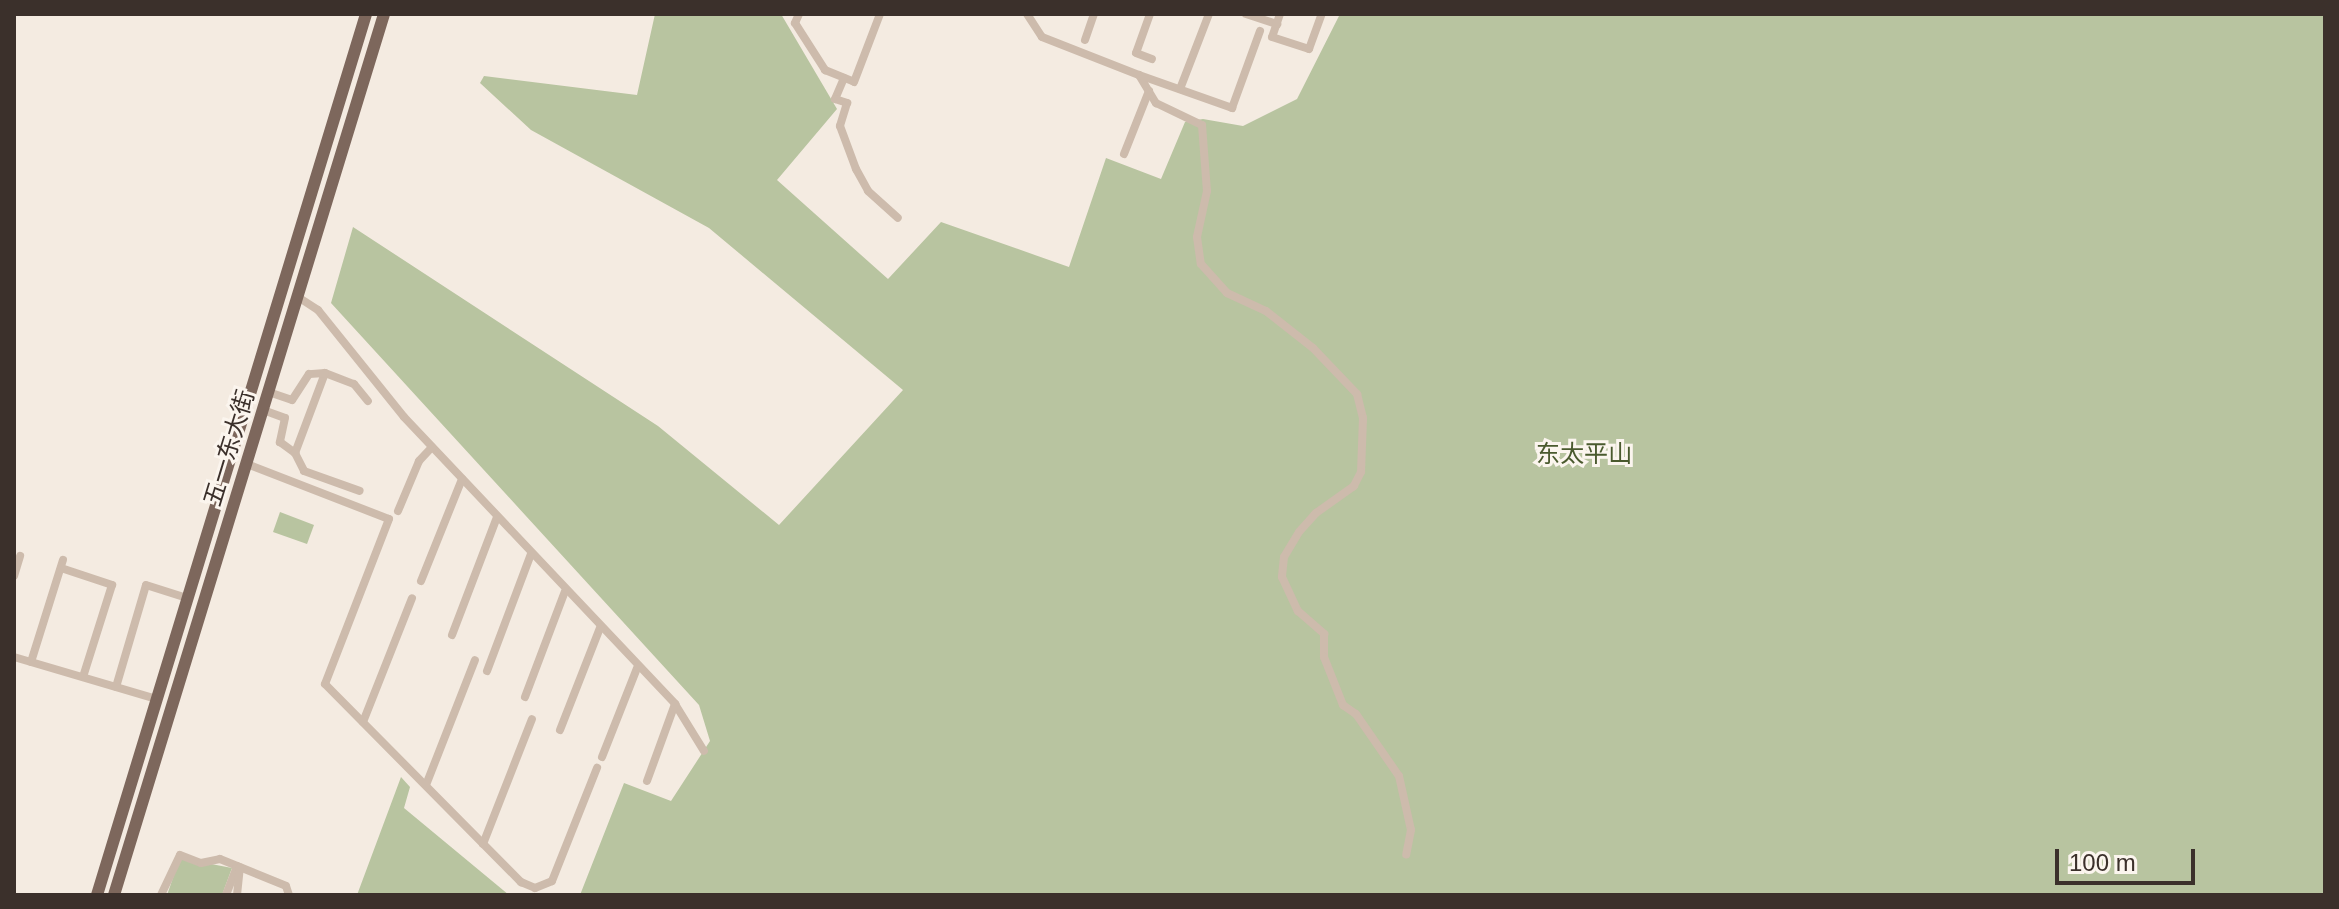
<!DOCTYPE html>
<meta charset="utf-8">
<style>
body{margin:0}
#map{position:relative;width:2339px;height:909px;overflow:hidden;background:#f4ebe1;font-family:Arial,"Noto Sans SC",sans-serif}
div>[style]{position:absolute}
.green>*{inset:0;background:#b8c4a0}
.minor>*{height:8px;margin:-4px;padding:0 4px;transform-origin:4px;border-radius:4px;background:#cdbbac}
.primary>*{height:12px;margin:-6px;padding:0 6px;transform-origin:6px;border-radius:6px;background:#7d675c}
span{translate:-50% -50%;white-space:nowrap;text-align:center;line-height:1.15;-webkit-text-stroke:6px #fbf5ee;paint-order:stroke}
.street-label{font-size:24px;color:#3b302b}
.park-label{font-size:24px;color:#4a5a2e}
.frame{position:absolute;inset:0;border:16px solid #3b302b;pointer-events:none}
.scale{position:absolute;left:2055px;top:849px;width:140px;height:36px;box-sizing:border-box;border:4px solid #3b302b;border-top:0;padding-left:10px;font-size:24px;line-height:28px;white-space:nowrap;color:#3b302b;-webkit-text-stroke:6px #fbf5ee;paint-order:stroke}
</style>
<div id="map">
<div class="green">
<div style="clip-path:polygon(655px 14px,781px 14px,837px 109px,777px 180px,888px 279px,941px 222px,1069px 267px,1106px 158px,1161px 179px,1185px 122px,1203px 119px,1243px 126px,1297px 99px,1340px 14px,2325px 14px,2325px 895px,580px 895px,624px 783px,671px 801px,710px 741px,699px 705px,331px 303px,353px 227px,658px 426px,779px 525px,903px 390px,709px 228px,531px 130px,480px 83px,484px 76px,637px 95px)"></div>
<div style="clip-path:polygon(280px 512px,314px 525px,307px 544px,273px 532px)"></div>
<div style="clip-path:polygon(401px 777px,410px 787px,404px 808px,509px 895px,357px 895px)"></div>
<div style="clip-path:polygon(180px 858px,232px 868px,222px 895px,167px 895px)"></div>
</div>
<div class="minor">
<div style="left:799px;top:14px;width:10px;rotate:114deg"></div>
<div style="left:795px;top:23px;width:56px;rotate:57.4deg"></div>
<div style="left:825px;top:70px;width:31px;rotate:22deg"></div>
<div style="left:854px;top:82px;width:73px;rotate:-69.1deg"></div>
<div style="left:1027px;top:14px;width:27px;rotate:57deg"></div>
<div style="left:1042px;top:37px;width:104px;rotate:21.4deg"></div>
<div style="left:1139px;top:75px;width:33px;rotate:59deg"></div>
<div style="left:1156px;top:103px;width:51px;rotate:25.6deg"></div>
<div style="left:1202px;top:125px;width:66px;rotate:85.7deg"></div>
<div style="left:1207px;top:191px;width:47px;rotate:102.3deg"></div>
<div style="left:1197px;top:237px;width:27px;rotate:82deg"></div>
<div style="left:1201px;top:264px;width:39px;rotate:48deg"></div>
<div style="left:1227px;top:293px;width:43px;rotate:24.8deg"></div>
<div style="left:1266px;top:311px;width:60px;rotate:38.2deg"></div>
<div style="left:1313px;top:348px;width:64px;rotate:46.3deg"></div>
<div style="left:1357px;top:394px;width:25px;rotate:76deg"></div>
<div style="left:1363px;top:418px;width:54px;rotate:92.1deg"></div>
<div style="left:1361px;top:472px;width:16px;rotate:117deg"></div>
<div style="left:1354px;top:486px;width:47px;rotate:144.6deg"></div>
<div style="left:1316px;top:513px;width:25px;rotate:132deg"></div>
<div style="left:1299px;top:532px;width:29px;rotate:121deg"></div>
<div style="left:1284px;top:557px;width:20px;rotate:96deg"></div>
<div style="left:1282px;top:577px;width:38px;rotate:65deg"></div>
<div style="left:1298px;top:611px;width:35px;rotate:41deg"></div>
<div style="left:1324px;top:634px;width:23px;rotate:90deg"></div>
<div style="left:1324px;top:657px;width:52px;rotate:68.4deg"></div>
<div style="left:1343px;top:705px;width:16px;rotate:35deg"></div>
<div style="left:1356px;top:714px;width:75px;rotate:55.3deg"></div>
<div style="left:1399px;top:776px;width:55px;rotate:77.5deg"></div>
<div style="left:1411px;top:830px;width:25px;rotate:101deg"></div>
<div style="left:1150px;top:14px;width:41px;rotate:109.7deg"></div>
<div style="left:1136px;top:53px;width:17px;rotate:21deg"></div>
<div style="left:1246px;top:14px;width:33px;rotate:18deg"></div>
<div style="left:1280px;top:14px;width:24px;rotate:109deg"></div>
<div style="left:1272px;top:37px;width:39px;rotate:18deg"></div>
<div style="left:1309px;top:49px;width:37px;rotate:-70deg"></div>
<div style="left:1085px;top:40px;width:28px;rotate:-71deg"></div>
<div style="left:1139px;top:75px;width:99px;rotate:19.5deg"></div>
<div style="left:1232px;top:108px;width:82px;rotate:-70deg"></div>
<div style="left:844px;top:78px;width:23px;rotate:113deg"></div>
<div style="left:835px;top:99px;width:13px;rotate:18deg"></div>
<div style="left:847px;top:103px;width:24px;rotate:107deg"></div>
<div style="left:840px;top:126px;width:46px;rotate:69.6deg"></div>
<div style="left:856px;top:169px;width:25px;rotate:61deg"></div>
<div style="left:868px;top:191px;width:40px;rotate:42deg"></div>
<div style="left:1180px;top:89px;width:80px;rotate:-68.9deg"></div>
<div style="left:1124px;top:154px;width:68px;rotate:-68.4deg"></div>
<div style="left:298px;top:297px;width:24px;rotate:33deg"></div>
<div style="left:318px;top:310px;width:137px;rotate:51.2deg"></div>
<div style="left:404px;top:417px;width:395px;rotate:46.6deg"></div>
<div style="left:675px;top:704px;width:55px;rotate:58.3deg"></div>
<div style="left:325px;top:373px;width:31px;rotate:21deg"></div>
<div style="left:354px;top:384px;width:22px;rotate:51deg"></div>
<div style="left:263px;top:410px;width:23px;rotate:20deg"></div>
<div style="left:285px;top:418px;width:25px;rotate:102deg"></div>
<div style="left:280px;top:442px;width:19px;rotate:36deg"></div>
<div style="left:295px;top:453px;width:85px;rotate:-69.4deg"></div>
<div style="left:325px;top:373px;width:16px;rotate:176deg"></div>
<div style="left:309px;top:374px;width:31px;rotate:123deg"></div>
<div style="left:292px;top:400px;width:24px;rotate:-161deg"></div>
<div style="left:295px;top:453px;width:20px;rotate:63deg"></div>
<div style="left:304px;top:471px;width:59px;rotate:19.7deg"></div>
<div style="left:247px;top:464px;width:152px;rotate:21.2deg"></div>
<div style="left:389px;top:519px;width:177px;rotate:111.2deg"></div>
<div style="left:325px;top:684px;width:279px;rotate:45.3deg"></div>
<div style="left:521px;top:882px;width:15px;rotate:23deg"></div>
<div style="left:535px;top:888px;width:18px;rotate:-22deg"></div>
<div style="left:552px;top:881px;width:122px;rotate:-68.3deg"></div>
<div style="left:398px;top:511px;width:54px;rotate:-67.2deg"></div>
<div style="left:419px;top:461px;width:19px;rotate:-47deg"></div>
<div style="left:61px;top:568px;width:54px;rotate:18.4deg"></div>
<div style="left:112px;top:585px;width:96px;rotate:107.5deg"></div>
<div style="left:14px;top:576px;width:21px;rotate:-73deg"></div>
<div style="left:421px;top:581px;width:110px;rotate:-68.1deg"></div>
<div style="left:452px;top:635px;width:126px;rotate:-69.1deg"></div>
<div style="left:14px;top:657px;width:149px;rotate:16.4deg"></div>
<div style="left:31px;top:662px;width:107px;rotate:-72.6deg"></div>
<div style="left:487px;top:671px;width:125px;rotate:-69.4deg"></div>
<div style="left:116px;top:687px;width:106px;rotate:-73.6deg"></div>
<div style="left:146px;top:585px;width:43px;rotate:17.6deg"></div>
<div style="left:525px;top:697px;width:113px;rotate:-69.3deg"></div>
<div style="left:363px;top:722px;width:133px;rotate:-68.4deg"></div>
<div style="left:560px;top:730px;width:110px;rotate:-68.6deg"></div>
<div style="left:602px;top:757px;width:96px;rotate:-68.5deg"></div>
<div style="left:647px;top:781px;width:82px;rotate:-70deg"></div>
<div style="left:426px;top:785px;width:134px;rotate:-68.6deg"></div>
<div style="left:483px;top:844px;width:134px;rotate:-68.6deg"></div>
<div style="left:161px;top:895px;width:44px;rotate:-64.6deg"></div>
<div style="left:180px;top:855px;width:22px;rotate:21deg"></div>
<div style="left:201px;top:863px;width:19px;rotate:-12deg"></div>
<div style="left:220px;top:859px;width:71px;rotate:22.2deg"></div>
<div style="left:286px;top:886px;width:9px;rotate:72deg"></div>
<div style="left:226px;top:895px;width:31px;rotate:-69deg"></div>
<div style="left:237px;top:895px;width:28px;rotate:-84deg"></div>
</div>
<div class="primary">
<div style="left:97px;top:895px;width:921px;rotate:-73.02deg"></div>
<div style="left:114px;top:895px;width:921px;rotate:-72.96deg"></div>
</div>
<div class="street-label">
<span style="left:229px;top:448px;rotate:-73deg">五一东大街</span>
</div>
<div class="park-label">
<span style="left:1584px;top:454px">东太平山</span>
</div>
<div class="frame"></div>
<div class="scale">100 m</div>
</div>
